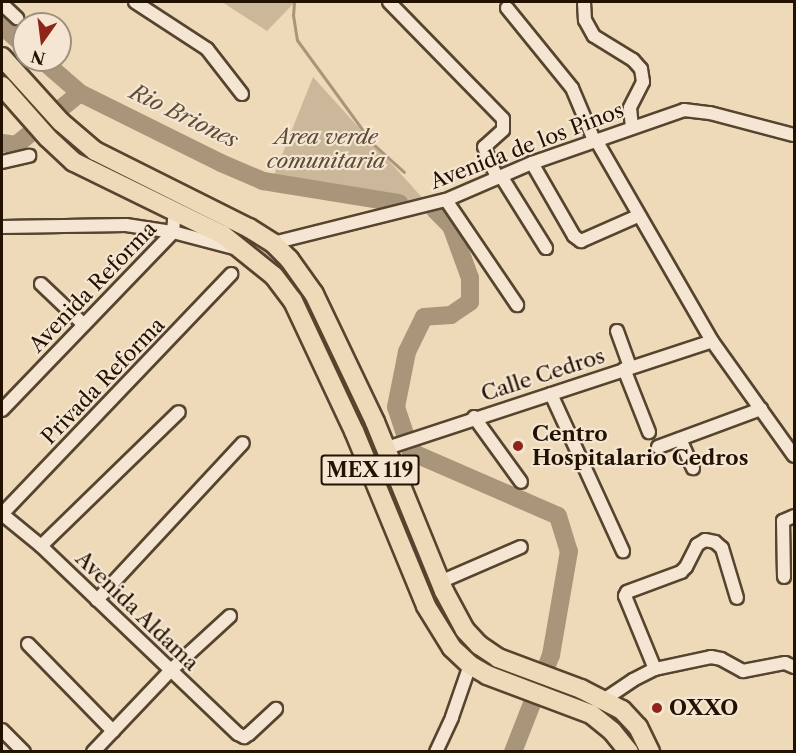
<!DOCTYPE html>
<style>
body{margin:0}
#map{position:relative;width:796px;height:753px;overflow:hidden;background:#eed9b9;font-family:"Libre Caslon Text",serif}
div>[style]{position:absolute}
.green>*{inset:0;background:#cbb79a}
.stream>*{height:3px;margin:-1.5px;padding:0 1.5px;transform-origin:1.5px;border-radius:1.5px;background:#a9957a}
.river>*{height:18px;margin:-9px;padding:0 9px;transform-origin:9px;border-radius:9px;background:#a9957a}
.roads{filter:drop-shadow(2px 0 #56442e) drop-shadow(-2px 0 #56442e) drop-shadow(0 2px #56442e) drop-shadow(0 -2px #56442e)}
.street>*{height:12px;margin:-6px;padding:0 6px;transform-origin:6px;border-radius:6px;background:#f4e6d2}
.primary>*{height:18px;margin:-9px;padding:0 9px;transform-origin:9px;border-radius:9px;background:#eed9b9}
.dots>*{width:16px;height:16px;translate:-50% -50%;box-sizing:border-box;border:3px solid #f4e6d2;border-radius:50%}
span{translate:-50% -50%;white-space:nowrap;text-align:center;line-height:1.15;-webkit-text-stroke:4.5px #f4e6d2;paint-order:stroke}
.shield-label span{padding:2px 4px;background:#f4e6d2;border:2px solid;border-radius:4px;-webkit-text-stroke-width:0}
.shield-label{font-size:20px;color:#231200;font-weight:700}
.park-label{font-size:21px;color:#5e4c36;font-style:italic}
.street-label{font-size:21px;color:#231200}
.poi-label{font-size:21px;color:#231200;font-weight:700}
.left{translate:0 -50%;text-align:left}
.water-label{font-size:22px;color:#5f4d37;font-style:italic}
.frame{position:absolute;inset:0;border:3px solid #231200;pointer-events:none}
.north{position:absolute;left:12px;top:12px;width:60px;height:60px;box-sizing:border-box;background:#f4e6d2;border:2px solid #a0917e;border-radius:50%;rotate:194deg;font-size:16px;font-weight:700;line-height:24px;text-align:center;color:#231200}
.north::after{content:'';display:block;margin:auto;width:21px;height:27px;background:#8f2418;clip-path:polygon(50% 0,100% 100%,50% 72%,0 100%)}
</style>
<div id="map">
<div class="green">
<div style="clip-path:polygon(222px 2px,295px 2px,267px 31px)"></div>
<div style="clip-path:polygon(2px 58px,61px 122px,270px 249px,309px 296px,370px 421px,356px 426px,276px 274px,92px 170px,2px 85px)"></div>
<div style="clip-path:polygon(313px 77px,427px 203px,419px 205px,272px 180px)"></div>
<div style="clip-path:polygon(375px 432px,463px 631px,621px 717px,645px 751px,634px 751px,629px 741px,491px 668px,463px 649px,432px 600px,364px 437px)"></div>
</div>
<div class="stream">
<div style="left:294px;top:2px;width:13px;rotate:94deg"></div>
<div style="left:293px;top:15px;width:25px;rotate:81deg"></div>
<div style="left:297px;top:40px;width:127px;rotate:53.9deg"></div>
<div style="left:372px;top:143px;width:43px;rotate:42.2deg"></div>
</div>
<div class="river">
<div style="left:2px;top:26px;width:29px;rotate:41deg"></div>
<div style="left:42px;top:60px;width:50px;rotate:41deg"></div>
<div style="left:2px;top:143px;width:14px;rotate:8deg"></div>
<div style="left:16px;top:145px;width:82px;rotate:-39.1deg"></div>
<div style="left:80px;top:93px;width:157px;rotate:26.4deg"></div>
<div style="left:221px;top:163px;width:46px;rotate:23.2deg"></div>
<div style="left:263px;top:181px;width:138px;rotate:9.2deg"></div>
<div style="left:435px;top:210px;width:23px;rotate:45deg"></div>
<div style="left:451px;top:226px;width:55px;rotate:69.9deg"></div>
<div style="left:470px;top:278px;width:24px;rotate:90deg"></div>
<div style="left:470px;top:302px;width:23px;rotate:146deg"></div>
<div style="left:451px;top:315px;width:27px;rotate:176deg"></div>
<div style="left:424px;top:317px;width:39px;rotate:116deg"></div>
<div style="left:407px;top:352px;width:56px;rotate:101.3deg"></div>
<div style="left:396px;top:407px;width:47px;rotate:71.6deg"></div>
<div style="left:411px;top:452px;width:160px;rotate:23.5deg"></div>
<div style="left:558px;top:516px;width:37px;rotate:73deg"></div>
<div style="left:569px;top:551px;width:106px;rotate:99.8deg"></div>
<div style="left:551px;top:655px;width:104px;rotate:111.4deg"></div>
</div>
<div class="roads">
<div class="street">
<div style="left:135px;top:2px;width:86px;rotate:33.1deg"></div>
<div style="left:207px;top:49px;width:57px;rotate:52.1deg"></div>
<div style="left:389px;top:2px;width:163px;rotate:45.7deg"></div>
<div style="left:503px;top:119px;width:11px;rotate:90deg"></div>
<div style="left:503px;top:130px;width:25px;rotate:138deg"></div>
<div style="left:484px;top:147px;width:34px;rotate:67deg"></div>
<div style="left:584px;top:2px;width:18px;rotate:87deg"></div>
<div style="left:585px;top:20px;width:18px;rotate:61deg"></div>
<div style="left:594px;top:36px;width:46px;rotate:31.6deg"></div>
<div style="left:633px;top:60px;width:12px;rotate:48deg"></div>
<div style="left:641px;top:69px;width:13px;rotate:81deg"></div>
<div style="left:643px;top:82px;width:29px;rotate:117deg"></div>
<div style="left:630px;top:108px;width:18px;rotate:84deg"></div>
<div style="left:2px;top:4px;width:21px;rotate:43deg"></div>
<div style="left:507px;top:8px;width:103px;rotate:50.9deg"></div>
<div style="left:572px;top:88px;width:56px;rotate:67.1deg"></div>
<div style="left:596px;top:140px;width:232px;rotate:60deg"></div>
<div style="left:712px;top:341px;width:141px;rotate:54.5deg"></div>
<div style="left:2px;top:162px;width:28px;rotate:-13deg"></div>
<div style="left:532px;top:163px;width:84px;rotate:60.1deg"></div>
<div style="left:574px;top:236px;width:9px;rotate:36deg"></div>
<div style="left:581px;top:241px;width:62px;rotate:-23.7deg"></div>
<div style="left:501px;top:176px;width:85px;rotate:58deg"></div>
<div style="left:446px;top:200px;width:127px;rotate:55.9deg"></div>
<div style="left:2px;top:227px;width:124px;rotate:-0.9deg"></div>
<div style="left:126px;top:225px;width:48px;rotate:8.5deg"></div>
<div style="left:173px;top:232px;width:67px;rotate:14.7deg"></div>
<div style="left:273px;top:243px;width:178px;rotate:-14deg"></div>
<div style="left:446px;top:200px;width:94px;rotate:-23.3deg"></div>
<div style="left:532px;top:163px;width:161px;rotate:-19.2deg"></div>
<div style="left:684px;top:110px;width:26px;rotate:7deg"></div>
<div style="left:710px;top:113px;width:87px;rotate:14.7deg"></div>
<div style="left:41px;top:284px;width:59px;rotate:43.6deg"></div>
<div style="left:617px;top:331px;width:38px;rotate:70deg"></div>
<div style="left:624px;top:369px;width:68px;rotate:68.4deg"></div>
<div style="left:551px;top:394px;width:173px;rotate:65.4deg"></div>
<div style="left:2px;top:410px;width:247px;rotate:-46.1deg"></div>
<div style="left:173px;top:232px;width:21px;rotate:-85deg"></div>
<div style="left:474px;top:417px;width:80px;rotate:54.1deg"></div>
<div style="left:680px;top:439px;width:32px;rotate:66deg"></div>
<div style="left:658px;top:447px;width:110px;rotate:-20.3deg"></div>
<div style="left:387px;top:448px;width:342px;rotate:-18.2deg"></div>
<div style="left:2px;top:514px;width:50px;rotate:39.4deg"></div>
<div style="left:41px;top:546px;width:272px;rotate:43.7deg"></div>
<div style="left:238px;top:734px;width:7px;rotate:27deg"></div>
<div style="left:244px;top:737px;width:6px;rotate:-31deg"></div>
<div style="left:249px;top:734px;width:37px;rotate:-43deg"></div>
<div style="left:2px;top:514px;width:332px;rotate:-46.3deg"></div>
<div style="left:41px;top:546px;width:192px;rotate:-44.2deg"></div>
<div style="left:784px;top:577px;width:56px;rotate:-91deg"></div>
<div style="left:783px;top:521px;width:12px;rotate:-24deg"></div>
<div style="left:440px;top:582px;width:88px;rotate:-23.4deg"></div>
<div style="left:97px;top:600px;width:214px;rotate:-47.1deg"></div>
<div style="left:28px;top:644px;width:122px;rotate:45.7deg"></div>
<div style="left:655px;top:669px;width:79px;rotate:-112.3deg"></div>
<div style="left:625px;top:596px;width:4px;rotate:-63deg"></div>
<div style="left:627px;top:592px;width:58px;rotate:-20.3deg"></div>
<div style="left:681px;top:572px;width:7px;rotate:-45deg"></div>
<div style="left:686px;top:567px;width:25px;rotate:-63deg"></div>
<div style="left:697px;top:545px;width:9px;rotate:-32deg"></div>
<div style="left:705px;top:540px;width:10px;rotate:11deg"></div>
<div style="left:715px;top:542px;width:9px;rotate:41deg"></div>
<div style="left:722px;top:548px;width:52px;rotate:73.3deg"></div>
<div style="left:605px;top:699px;width:34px;rotate:-34deg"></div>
<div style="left:633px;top:680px;width:25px;rotate:-27deg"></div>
<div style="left:655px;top:669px;width:57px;rotate:-12.1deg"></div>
<div style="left:711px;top:657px;width:10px;rotate:11deg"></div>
<div style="left:721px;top:659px;width:25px;rotate:29deg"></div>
<div style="left:743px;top:671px;width:43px;rotate:-10.8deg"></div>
<div style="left:785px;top:663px;width:10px;rotate:24deg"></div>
<div style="left:2px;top:730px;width:31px;rotate:45deg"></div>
<div style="left:93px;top:752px;width:113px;rotate:-46.4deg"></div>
<div style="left:171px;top:670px;width:80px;rotate:-42.5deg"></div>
<div style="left:436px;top:752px;width:38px;rotate:-65deg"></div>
<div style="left:452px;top:717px;width:55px;rotate:-70.9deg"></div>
</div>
<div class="primary">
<div style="left:2px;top:57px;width:88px;rotate:47.8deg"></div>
<div style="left:61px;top:122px;width:45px;rotate:40.5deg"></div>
<div style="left:95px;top:151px;width:172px;rotate:26.6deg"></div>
<div style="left:249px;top:228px;width:28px;rotate:32deg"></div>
<div style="left:273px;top:243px;width:23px;rotate:45deg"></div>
<div style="left:289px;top:259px;width:43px;rotate:54.5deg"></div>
<div style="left:314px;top:294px;width:142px;rotate:64.5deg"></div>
<div style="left:375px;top:422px;width:183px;rotate:67.8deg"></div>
<div style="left:444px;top:591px;width:44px;rotate:61.7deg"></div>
<div style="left:465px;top:630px;width:21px;rotate:47deg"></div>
<div style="left:479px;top:645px;width:23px;rotate:34deg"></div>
<div style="left:498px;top:658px;width:89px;rotate:20.5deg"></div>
<div style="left:581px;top:689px;width:46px;rotate:27.1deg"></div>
<div style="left:622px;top:710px;width:23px;rotate:47deg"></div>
<div style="left:638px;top:727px;width:28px;rotate:64deg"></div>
<div style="left:2px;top:86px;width:69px;rotate:48.5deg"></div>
<div style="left:48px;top:138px;width:35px;rotate:43deg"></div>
<div style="left:74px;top:162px;width:166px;rotate:26.1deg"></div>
<div style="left:223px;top:235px;width:65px;rotate:38.8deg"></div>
<div style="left:274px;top:276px;width:31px;rotate:53deg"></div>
<div style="left:293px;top:301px;width:144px;rotate:64.9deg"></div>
<div style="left:354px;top:431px;width:189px;rotate:67.6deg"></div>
<div style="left:426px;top:606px;width:49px;rotate:58.2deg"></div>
<div style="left:452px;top:648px;width:25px;rotate:43deg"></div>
<div style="left:470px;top:665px;width:20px;rotate:30deg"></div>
<div style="left:487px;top:675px;width:111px;rotate:20.6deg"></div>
<div style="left:591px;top:714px;width:27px;rotate:39deg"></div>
<div style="left:612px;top:731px;width:27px;rotate:51deg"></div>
</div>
</div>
<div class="dots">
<div style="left:518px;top:446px;background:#8f2418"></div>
<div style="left:657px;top:708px;background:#8f2418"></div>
</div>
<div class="shield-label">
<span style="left:370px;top:470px">MEX 119</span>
</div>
<div class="park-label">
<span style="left:326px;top:149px">Area verde<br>comunitaria</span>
</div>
<div class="street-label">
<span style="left:527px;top:146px;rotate:-21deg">Avenida de los Pinos</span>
<span style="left:93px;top:287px;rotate:-46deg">Avenida Reforma</span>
<span style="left:543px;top:375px;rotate:-18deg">Calle Cedros</span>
<span style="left:103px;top:381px;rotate:-46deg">Privada Reforma</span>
<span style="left:137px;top:611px;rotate:44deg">Avenida Aldama</span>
</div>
<div class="poi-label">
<span class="left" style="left:532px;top:446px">Centro<br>Hospitalario Cedros</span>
<span class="left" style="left:669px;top:708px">OXXO</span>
</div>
<div class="water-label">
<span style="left:184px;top:116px;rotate:26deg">Rio Briones</span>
</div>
<div class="frame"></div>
<div class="north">N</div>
</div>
